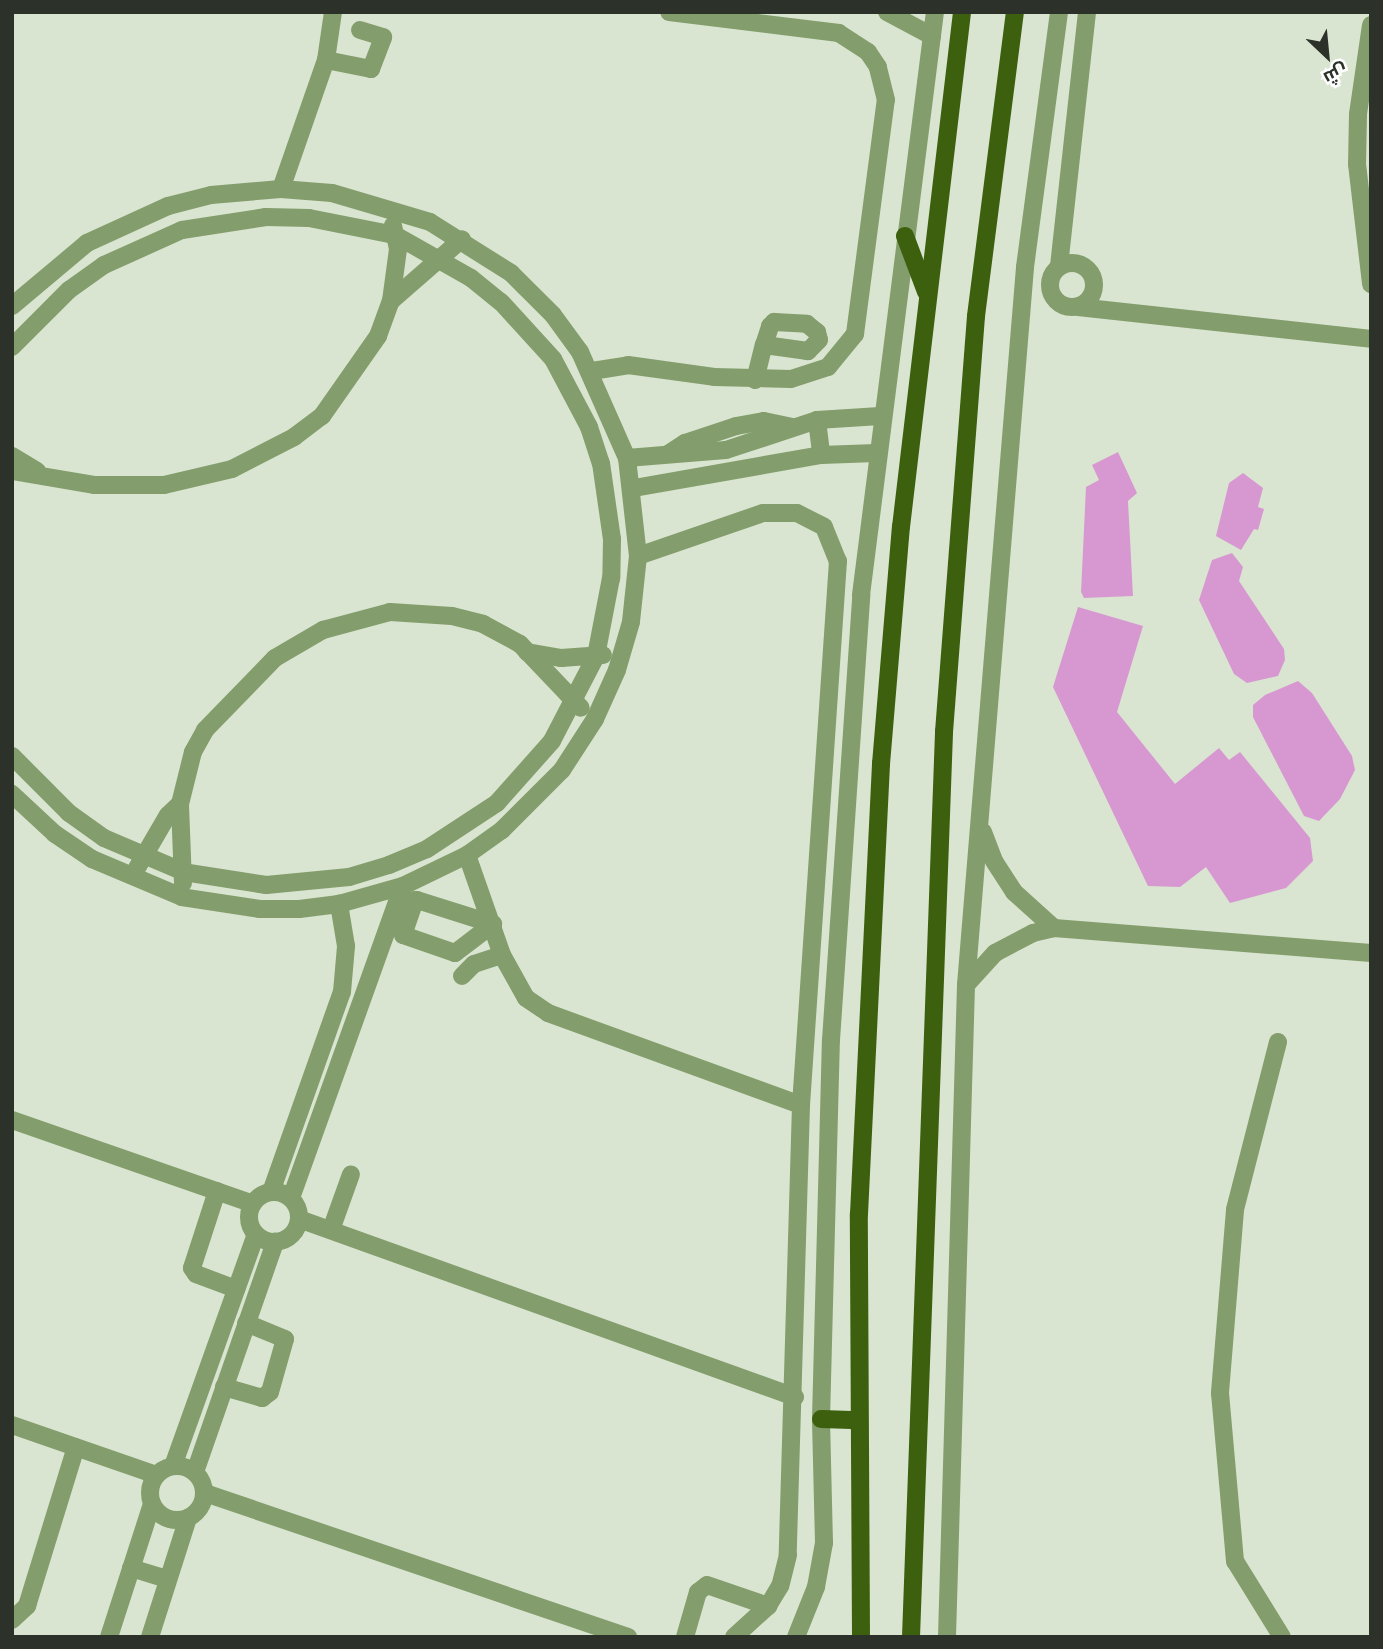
<!DOCTYPE html>
<meta charset="utf-8">
<style>
body{margin:0}
#map{position:relative;width:1383px;height:1649px;overflow:hidden;background:#d9e5d0;font-family:"Titillium Web",Cairo,sans-serif}
div>[style]{position:absolute}
.building>*{inset:0;background:#d798d1}
.minor>*{height:18px;margin:-9px;padding:0 9px;transform-origin:9px;border-radius:9px;background:#839d6c}
.minor>.ring{margin:-9px;padding:0;box-sizing:content-box;background:none;border:18px solid #839d6c;border-radius:50%}
.major>*{height:18px;margin:-9px;padding:0 9px;transform-origin:9px;border-radius:9px;background:#3d600f}
span{translate:-50% -50%;white-space:nowrap;text-align:center;line-height:1.15;-webkit-text-stroke:7px #fff;paint-order:stroke}
.frame{position:absolute;inset:0;border:14px solid #2c3129;pointer-events:none}
.north{position:absolute;left:1292px;top:21px;width:70px;height:70px;-webkit-text-stroke:5px #fff;paint-order:stroke;rotate:154deg;font-size:19px;font-weight:700;line-height:28px;text-align:center;color:#2c3129}
.north::after{content:'';display:block;margin:auto;width:24px;height:32px;background:#2c3129;clip-path:polygon(50% 0,100% 100%,50% 72%,0 100%)}
</style>
<div id="map">
<div class="building">
<div style="clip-path:polygon(1118px 452px,1137px 493px,1128px 501px,1133px 596px,1084px 598px,1081px 592px,1086px 487px,1099px 480px,1092px 465px)"></div>
<div style="clip-path:polygon(1243px 473px,1263px 488px,1258px 507px,1264px 509px,1258px 530px,1254px 529px,1241px 550px,1216px 536px,1229px 483px)"></div>
<div style="clip-path:polygon(1232px 553px,1243px 567px,1239px 581px,1284px 649px,1285px 660px,1278px 676px,1247px 683px,1234px 674px,1199px 600px,1212px 560px)"></div>
<div style="clip-path:polygon(1078px 607px,1143px 626px,1117px 712px,1175px 784px,1219px 748px,1229px 760px,1240px 752px,1310px 838px,1313px 861px,1286px 888px,1230px 903px,1206px 867px,1180px 887px,1148px 886px,1053px 687px)"></div>
<div style="clip-path:polygon(1298px 681px,1312px 693px,1352px 756px,1355px 770px,1340px 799px,1319px 821px,1304px 816px,1253px 717px,1253px 705px,1265px 695px)"></div>
</div>
<div class="minor">
<div style="left:887px;top:12px;width:51px;rotate:28.1deg"></div>
<div style="left:1371px;top:25px;width:90px;rotate:98.3deg"></div>
<div style="left:1358px;top:114px;width:50px;rotate:91.1deg"></div>
<div style="left:1357px;top:164px;width:121px;rotate:83.3deg"></div>
<div style="left:326px;top:60px;width:46px;rotate:11.3deg"></div>
<div style="left:371px;top:69px;width:34px;rotate:-69deg"></div>
<div style="left:383px;top:37px;width:24px;rotate:-163deg"></div>
<div style="left:281px;top:189px;width:137px;rotate:-70.8deg"></div>
<div style="left:326px;top:60px;width:49px;rotate:-81.7deg"></div>
<div class="ring" style="left:1050px;top:263px;width:26px;height:26px"></div>
<div style="left:1059px;top:266px;width:256px;rotate:-83.7deg"></div>
<div style="left:391px;top:301px;width:94px;rotate:-41.1deg"></div>
<div style="left:12px;top:306px;width:98px;rotate:-40deg"></div>
<div style="left:87px;top:243px;width:89px;rotate:-24.6deg"></div>
<div style="left:168px;top:206px;width:44px;rotate:-14.3deg"></div>
<div style="left:211px;top:195px;width:70px;rotate:-4.9deg"></div>
<div style="left:281px;top:189px;width:51px;rotate:4.5deg"></div>
<div style="left:332px;top:193px;width:102px;rotate:16.5deg"></div>
<div style="left:430px;top:222px;width:96px;rotate:32.2deg"></div>
<div style="left:511px;top:273px;width:59px;rotate:45deg"></div>
<div style="left:553px;top:315px;width:46px;rotate:53.9deg"></div>
<div style="left:580px;top:352px;width:116px;rotate:66.1deg"></div>
<div style="left:627px;top:458px;width:99px;rotate:83.6deg"></div>
<div style="left:638px;top:556px;width:66px;rotate:96.1deg"></div>
<div style="left:631px;top:622px;width:50px;rotate:106.3deg"></div>
<div style="left:617px;top:670px;width:54px;rotate:114.2deg"></div>
<div style="left:595px;top:719px;width:61px;rotate:122.9deg"></div>
<div style="left:562px;top:770px;width:85px;rotate:135deg"></div>
<div style="left:502px;top:830px;width:43px;rotate:144.5deg"></div>
<div style="left:467px;top:855px;width:71px;rotate:154.2deg"></div>
<div style="left:403px;top:886px;width:66px;rotate:164.3deg"></div>
<div style="left:339px;top:904px;width:40px;rotate:172.9deg"></div>
<div style="left:299px;top:909px;width:39px;rotate:180deg"></div>
<div style="left:260px;top:909px;width:79px;rotate:-171.3deg"></div>
<div style="left:182px;top:897px;width:98px;rotate:-157.1deg"></div>
<div style="left:92px;top:859px;width:45px;rotate:-146deg"></div>
<div style="left:55px;top:834px;width:59px;rotate:-137.1deg"></div>
<div style="left:1078px;top:307px;width:295px;rotate:6.2deg"></div>
<div style="left:12px;top:347px;width:81px;rotate:-45deg"></div>
<div style="left:69px;top:290px;width:43px;rotate:-35.5deg"></div>
<div style="left:104px;top:265px;width:85px;rotate:-24.2deg"></div>
<div style="left:182px;top:230px;width:85px;rotate:-8.8deg"></div>
<div style="left:266px;top:217px;width:43px;rotate:1.3deg"></div>
<div style="left:309px;top:218px;width:88px;rotate:11.2deg"></div>
<div style="left:395px;top:235px;width:87px;rotate:29.5deg"></div>
<div style="left:471px;top:278px;width:38px;rotate:39deg"></div>
<div style="left:501px;top:302px;width:77px;rotate:47.6deg"></div>
<div style="left:553px;top:359px;width:77px;rotate:62.1deg"></div>
<div style="left:589px;top:427px;width:38px;rotate:72deg"></div>
<div style="left:601px;top:463px;width:77px;rotate:81.8deg"></div>
<div style="left:612px;top:539px;width:39px;rotate:91deg"></div>
<div style="left:611px;top:578px;width:79px;rotate:100.9deg"></div>
<div style="left:596px;top:656px;width:96px;rotate:117.4deg"></div>
<div style="left:552px;top:741px;width:83px;rotate:131.6deg"></div>
<div style="left:497px;top:803px;width:84px;rotate:146.7deg"></div>
<div style="left:427px;top:849px;width:41px;rotate:157.2deg"></div>
<div style="left:389px;top:865px;width:42px;rotate:163.3deg"></div>
<div style="left:349px;top:877px;width:83px;rotate:174.5deg"></div>
<div style="left:266px;top:885px;width:83px;rotate:-171deg"></div>
<div style="left:184px;top:872px;width:87px;rotate:-157deg"></div>
<div style="left:104px;top:838px;width:43px;rotate:-144.5deg"></div>
<div style="left:69px;top:813px;width:81px;rotate:-135deg"></div>
<div style="left:592px;top:371px;width:36px;rotate:-9deg"></div>
<div style="left:628px;top:365px;width:87px;rotate:7.9deg"></div>
<div style="left:714px;top:377px;width:77px;rotate:1.5deg"></div>
<div style="left:791px;top:379px;width:39px;rotate:-18deg"></div>
<div style="left:828px;top:367px;width:43px;rotate:-50.7deg"></div>
<div style="left:855px;top:334px;width:236px;rotate:-82.5deg"></div>
<div style="left:886px;top:100px;width:34px;rotate:-104deg"></div>
<div style="left:878px;top:67px;width:18px;rotate:-124deg"></div>
<div style="left:868px;top:52px;width:35px;rotate:-147deg"></div>
<div style="left:839px;top:33px;width:171px;rotate:-173deg"></div>
<div style="left:755px;top:380px;width:36px;rotate:-76deg"></div>
<div style="left:764px;top:345px;width:20px;rotate:-72deg"></div>
<div style="left:770px;top:326px;width:6px;rotate:-45deg"></div>
<div style="left:774px;top:322px;width:33px;rotate:3deg"></div>
<div style="left:807px;top:324px;width:13px;rotate:39deg"></div>
<div style="left:817px;top:332px;width:8px;rotate:76deg"></div>
<div style="left:819px;top:340px;width:16px;rotate:135deg"></div>
<div style="left:808px;top:351px;width:44px;rotate:-172.2deg"></div>
<div style="left:817px;top:420px;width:35px;rotate:83deg"></div>
<div style="left:668px;top:454px;width:20px;rotate:-33deg"></div>
<div style="left:685px;top:443px;width:54px;rotate:-18.4deg"></div>
<div style="left:736px;top:426px;width:28px;rotate:-10deg"></div>
<div style="left:764px;top:421px;width:29px;rotate:12deg"></div>
<div style="left:12px;top:456px;width:29px;rotate:31deg"></div>
<div style="left:627px;top:458px;width:99px;rotate:-4.6deg"></div>
<div style="left:726px;top:450px;width:96px;rotate:-18.2deg"></div>
<div style="left:817px;top:420px;width:63px;rotate:-3.6deg"></div>
<div style="left:12px;top:471px;width:83px;rotate:9.7deg"></div>
<div style="left:94px;top:485px;width:70px"></div>
<div style="left:164px;top:485px;width:70px;rotate:-13.2deg"></div>
<div style="left:232px;top:469px;width:70px;rotate:-27.3deg"></div>
<div style="left:294px;top:437px;width:35px;rotate:-37deg"></div>
<div style="left:322px;top:416px;width:98px;rotate:-55deg"></div>
<div style="left:378px;top:336px;width:37px;rotate:-70deg"></div>
<div style="left:391px;top:301px;width:52px;rotate:-82.3deg"></div>
<div style="left:398px;top:249px;width:24px;rotate:-102deg"></div>
<div style="left:634px;top:488px;width:190px;rotate:-10deg"></div>
<div style="left:821px;top:455px;width:55px;rotate:-2.1deg"></div>
<div style="left:638px;top:556px;width:132px;rotate:-19deg"></div>
<div style="left:763px;top:513px;width:34px"></div>
<div style="left:797px;top:513px;width:30px;rotate:27deg"></div>
<div style="left:824px;top:527px;width:37px;rotate:68deg"></div>
<div style="left:838px;top:561px;width:545px;rotate:93.89deg"></div>
<div style="left:801px;top:1105px;width:450px;rotate:91.7deg"></div>
<div style="left:788px;top:1555px;width:32px;rotate:104deg"></div>
<div style="left:780px;top:1586px;width:23px;rotate:121deg"></div>
<div style="left:768px;top:1606px;width:46px;rotate:137.6deg"></div>
<div style="left:527px;top:652px;width:35px;rotate:10deg"></div>
<div style="left:561px;top:658px;width:42px;rotate:-4.1deg"></div>
<div style="left:983px;top:832px;width:31px;rotate:69deg"></div>
<div style="left:994px;top:861px;width:37px;rotate:57deg"></div>
<div style="left:1014px;top:892px;width:54px;rotate:42deg"></div>
<div style="left:467px;top:855px;width:106px;rotate:70.7deg"></div>
<div style="left:502px;top:955px;width:49px;rotate:60.8deg"></div>
<div style="left:526px;top:998px;width:27px;rotate:34deg"></div>
<div style="left:548px;top:1013px;width:269px;rotate:20deg"></div>
<div style="left:137px;top:868px;width:61px;rotate:-59.7deg"></div>
<div style="left:168px;top:815px;width:16px;rotate:-43deg"></div>
<div style="left:183px;top:883px;width:79px;rotate:-92.2deg"></div>
<div style="left:180px;top:804px;width:54px;rotate:-76deg"></div>
<div style="left:193px;top:752px;width:25px;rotate:-61deg"></div>
<div style="left:205px;top:730px;width:100px;rotate:-45.8deg"></div>
<div style="left:275px;top:658px;width:56px;rotate:-30.3deg"></div>
<div style="left:323px;top:630px;width:69px;rotate:-15deg"></div>
<div style="left:390px;top:612px;width:62px;rotate:3.7deg"></div>
<div style="left:452px;top:616px;width:32px;rotate:14deg"></div>
<div style="left:483px;top:624px;width:42px;rotate:28.4deg"></div>
<div style="left:520px;top:644px;width:88px;rotate:46.4deg"></div>
<div style="left:415px;top:900px;width:2px"></div>
<div style="left:417px;top:900px;width:80px;rotate:17.5deg"></div>
<div style="left:493px;top:924px;width:48px;rotate:142.7deg"></div>
<div style="left:455px;top:953px;width:55px;rotate:-160.9deg"></div>
<div style="left:403px;top:935px;width:37px;rotate:-71deg"></div>
<div style="left:462px;top:976px;width:17px;rotate:-45deg"></div>
<div style="left:474px;top:964px;width:29px;rotate:-18deg"></div>
<div style="left:966px;top:985px;width:43px;rotate:-47.8deg"></div>
<div style="left:995px;top:953px;width:43px;rotate:-27.8deg"></div>
<div style="left:1033px;top:933px;width:22px;rotate:-13deg"></div>
<div style="left:1054px;top:928px;width:318px;rotate:4.5deg"></div>
<div style="left:1278px;top:1042px;width:173px;rotate:104.4deg"></div>
<div style="left:1235px;top:1210px;width:184px;rotate:94.7deg"></div>
<div style="left:1220px;top:1393px;width:169px;rotate:84.9deg"></div>
<div style="left:1235px;top:1561px;width:89px;rotate:58.3deg"></div>
<div style="left:12px;top:1120px;width:255px;rotate:19.2deg"></div>
<div style="left:217px;top:1191px;width:81px;rotate:108deg"></div>
<div style="left:192px;top:1268px;width:7px;rotate:56deg"></div>
<div style="left:196px;top:1274px;width:43px;rotate:20.6deg"></div>
<div style="left:271px;top:1192px;width:212px;rotate:-70.5deg"></div>
<div style="left:342px;top:992px;width:46px;rotate:-85deg"></div>
<div style="left:346px;top:946px;width:43px;rotate:-99.5deg"></div>
<div class="ring" style="left:249px;top:1192px;width:32px;height:32px"></div>
<div style="left:291px;top:1198px;width:331px;rotate:-70.3deg"></div>
<div style="left:299px;top:1219px;width:527px;rotate:19.74deg"></div>
<div style="left:331px;top:1230px;width:59px;rotate:-70.3deg"></div>
<div style="left:224px;top:1387px;width:40px;rotate:16deg"></div>
<div style="left:262px;top:1398px;width:10px;rotate:-37deg"></div>
<div style="left:270px;top:1392px;width:55px;rotate:-74.2deg"></div>
<div style="left:285px;top:1339px;width:42px;rotate:-157.7deg"></div>
<div style="left:12px;top:1425px;width:152px;rotate:19.1deg"></div>
<div class="ring" style="left:150px;top:1466px;width:36px;height:36px"></div>
<div style="left:173px;top:1466px;width:246px;rotate:-70.3deg"></div>
<div style="left:195px;top:1472px;width:244px;rotate:-70.8deg"></div>
<div style="left:205px;top:1493px;width:447px;rotate:18.8deg"></div>
<div style="left:131px;top:1568px;width:38px;rotate:17deg"></div>
<div style="left:12px;top:1620px;width:21px;rotate:-43deg"></div>
<div style="left:27px;top:1606px;width:166px;rotate:-72.9deg"></div>
<div style="left:109px;top:1637px;width:140px;rotate:-72.1deg"></div>
<div style="left:150px;top:1637px;width:125px;rotate:-72.3deg"></div>
<div style="left:685px;top:1637px;width:47px;rotate:-73.9deg"></div>
<div style="left:698px;top:1592px;width:11px;rotate:-38deg"></div>
<div style="left:707px;top:1585px;width:65px;rotate:19deg"></div>
<div style="left:796px;top:1637px;width:54px;rotate:-68.2deg"></div>
<div style="left:816px;top:1587px;width:45px;rotate:-79.7deg"></div>
<div style="left:824px;top:1543px;width:124px;rotate:-91.4deg"></div>
<div style="left:821px;top:1419px;width:379px;rotate:-88.5deg"></div>
<div style="left:831px;top:1040px;width:446px;rotate:-86.1deg"></div>
<div style="left:861px;top:595px;width:588px;rotate:-82.77deg"></div>
<div style="left:947px;top:1637px;width:652px;rotate:-88.33deg"></div>
<div style="left:966px;top:985px;width:720px;rotate:-85.3deg"></div>
<div style="left:1025px;top:267px;width:257px;rotate:-82.4deg"></div>
</div>
<div class="major">
<div style="left:905px;top:236px;width:60px;rotate:69.4deg"></div>
<div style="left:821px;top:1419px;width:38px;rotate:2deg"></div>
<div style="left:861px;top:1637px;width:423px;rotate:-90.3deg"></div>
<div style="left:859px;top:1214px;width:451px;rotate:-87.2deg"></div>
<div style="left:881px;top:764px;width:238px;rotate:-85.2deg"></div>
<div style="left:901px;top:527px;width:519px;rotate:-83.24deg"></div>
<div style="left:911px;top:1637px;width:906px;rotate:-87.91deg"></div>
<div style="left:944px;top:732px;width:417px;rotate:-85.6deg"></div>
<div style="left:976px;top:316px;width:306px;rotate:-82.7deg"></div>
</div>
<div class="frame"></div>
<div class="north">ش</div>
</div>
